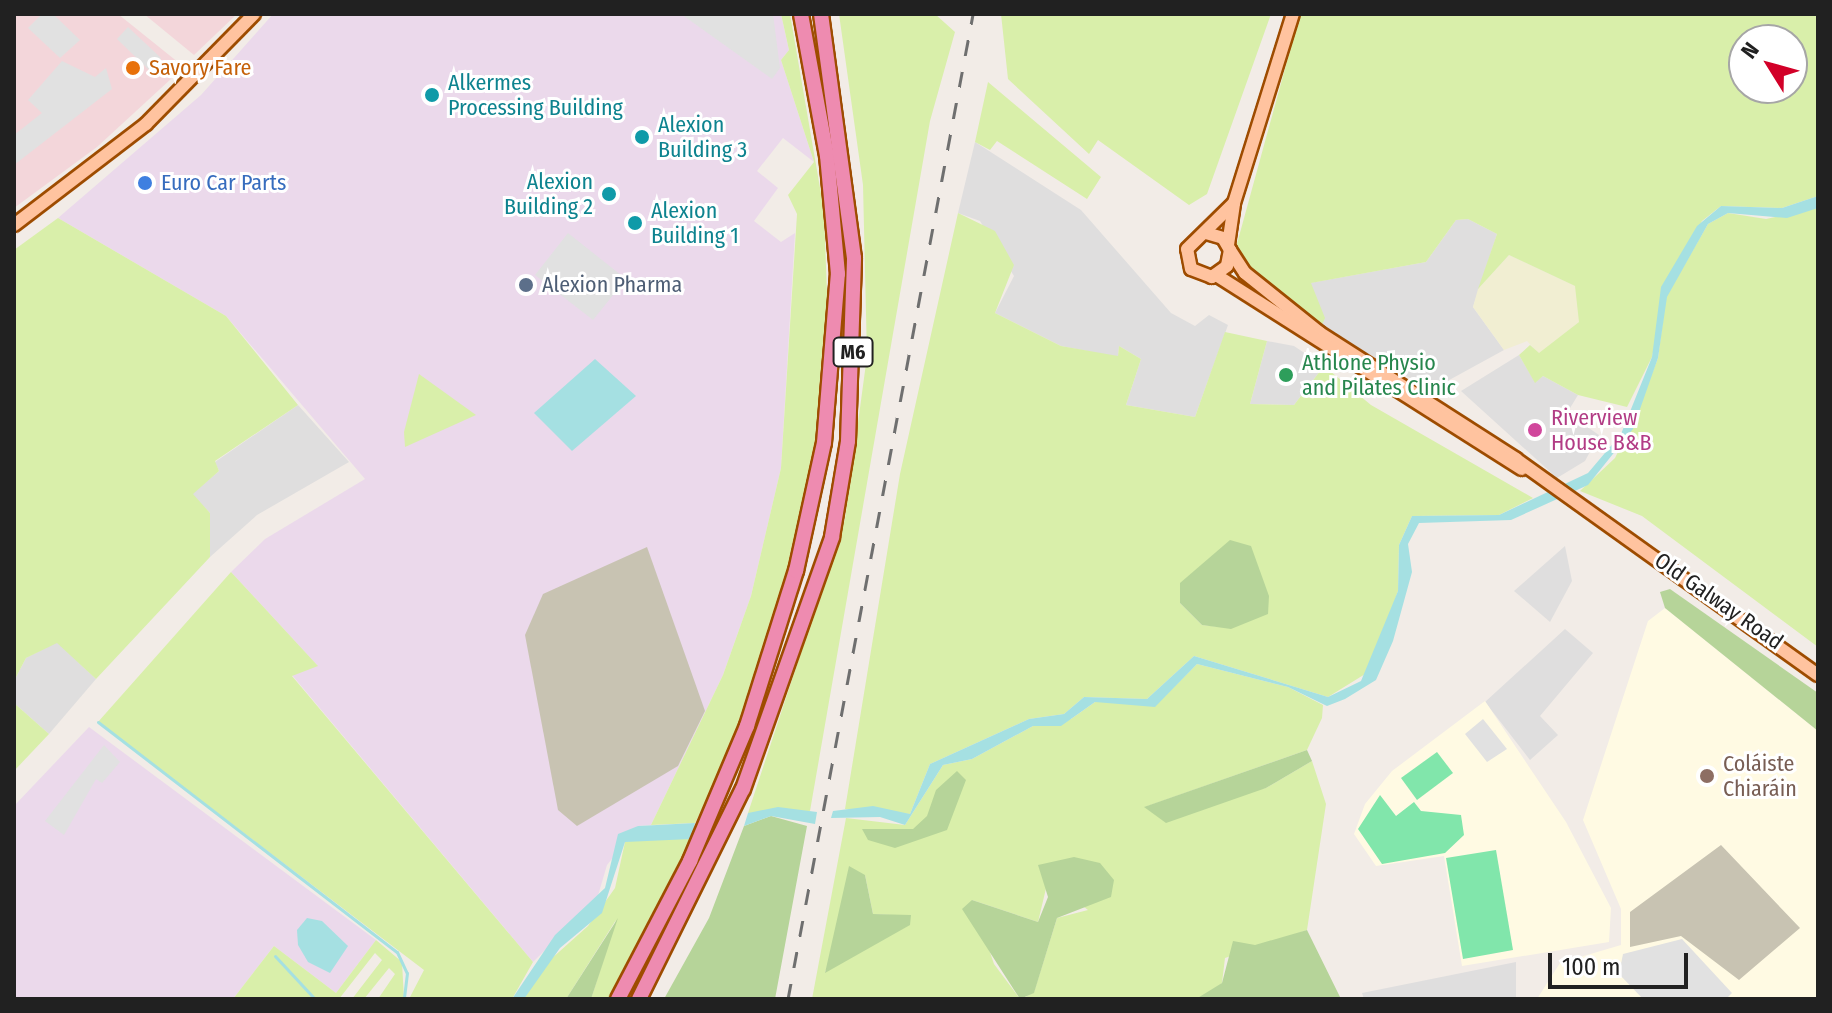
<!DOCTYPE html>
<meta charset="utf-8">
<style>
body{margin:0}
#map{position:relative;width:1832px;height:1013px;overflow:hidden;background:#f2ece7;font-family:"Fira Sans Condensed",sans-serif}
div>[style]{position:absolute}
.residential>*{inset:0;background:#dfdede}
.commercial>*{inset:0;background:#f3d6da}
.industrial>*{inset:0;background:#ebd9eb}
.education>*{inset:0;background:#fffae3}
.construction>*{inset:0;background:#c8c3b2}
.farmland>*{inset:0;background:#f1eed2}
.grass>*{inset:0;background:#d9efaa}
.forest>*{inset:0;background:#b6d499}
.pitch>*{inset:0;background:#81e6ab}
.parking>*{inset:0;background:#e1e1e1}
.water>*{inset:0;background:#a5e0e2}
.stream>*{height:3px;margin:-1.5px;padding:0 1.5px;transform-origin:1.5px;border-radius:1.5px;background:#a5e0e2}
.roads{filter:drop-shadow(2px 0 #9e4c00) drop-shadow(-2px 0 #9e4c00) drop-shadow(0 2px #9e4c00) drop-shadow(0 -2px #9e4c00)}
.major>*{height:12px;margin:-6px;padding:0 6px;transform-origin:6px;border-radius:6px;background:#ffc39f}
.highway>*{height:14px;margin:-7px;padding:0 7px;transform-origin:7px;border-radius:7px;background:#ee8bb0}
.rail>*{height:3px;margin-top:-1.5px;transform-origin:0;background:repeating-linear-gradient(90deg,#6f6f6f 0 16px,transparent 0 32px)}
.dots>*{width:22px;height:22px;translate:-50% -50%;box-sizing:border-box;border:4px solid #fff;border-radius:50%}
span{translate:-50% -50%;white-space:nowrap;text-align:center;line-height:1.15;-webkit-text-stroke:6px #fff;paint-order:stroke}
.shield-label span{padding:2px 6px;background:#fff;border:2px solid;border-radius:6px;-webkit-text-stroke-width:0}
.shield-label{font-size:20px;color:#212121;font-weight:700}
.food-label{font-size:22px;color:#c56008}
.left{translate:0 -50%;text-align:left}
.culture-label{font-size:22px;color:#0d838f}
.right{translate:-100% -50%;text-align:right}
.shop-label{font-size:22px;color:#366cbe}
.service-label{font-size:22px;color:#4e5e75}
.leisure-label{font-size:22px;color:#27864d}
.hotel-label{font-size:22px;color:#b23c85}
.street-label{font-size:22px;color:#212121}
.education-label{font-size:22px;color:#785e54}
.frame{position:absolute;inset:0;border:16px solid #212121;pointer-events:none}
.north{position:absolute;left:1728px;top:24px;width:80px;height:80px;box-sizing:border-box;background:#fff;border:2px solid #a6a6a6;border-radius:50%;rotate:307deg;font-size:22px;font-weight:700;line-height:32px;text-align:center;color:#212121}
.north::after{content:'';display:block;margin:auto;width:28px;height:36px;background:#d20028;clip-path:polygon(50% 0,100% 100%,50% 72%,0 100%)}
.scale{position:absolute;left:1548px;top:953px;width:140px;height:36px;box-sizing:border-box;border:4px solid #212121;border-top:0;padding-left:10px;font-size:24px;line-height:28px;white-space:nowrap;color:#212121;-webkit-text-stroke:6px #fff;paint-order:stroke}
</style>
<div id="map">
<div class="residential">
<div style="clip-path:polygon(975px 142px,1081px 210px,1171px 313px,1195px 326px,1209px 315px,1228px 325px,1195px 417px,1126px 405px,1141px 359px,1119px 346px,1118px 357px,1061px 346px,995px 313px,1014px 276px,980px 221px,958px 213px)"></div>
<div style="clip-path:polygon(1468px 219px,1497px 234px,1473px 307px,1504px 350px,1431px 390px,1321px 327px,1310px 283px,1426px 262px,1456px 220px)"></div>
<div style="clip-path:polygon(1267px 341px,1294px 346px,1324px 366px,1294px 405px,1250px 404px)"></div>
<div style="clip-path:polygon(1519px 355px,1535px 382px,1543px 376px,1578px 395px,1567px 413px,1599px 435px,1585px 461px,1557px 478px,1461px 391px)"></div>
<div style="clip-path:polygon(298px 405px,349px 462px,257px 515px,210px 557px,210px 513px,192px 494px,219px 471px,215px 462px)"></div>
<div style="clip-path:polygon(1565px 546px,1572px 581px,1550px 622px,1514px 591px)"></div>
<div style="clip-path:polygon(1565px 629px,1593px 653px,1540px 716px,1558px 735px,1530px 760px,1485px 702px)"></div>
<div style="clip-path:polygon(57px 642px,96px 679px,49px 734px,14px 703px,14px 681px,26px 658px)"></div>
<div style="clip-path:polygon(1516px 962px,1516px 999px,1364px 999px,1362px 993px)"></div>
</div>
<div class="commercial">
<div style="clip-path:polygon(14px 14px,118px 14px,184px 67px,97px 147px,14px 208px)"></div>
<div style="clip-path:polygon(144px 14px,237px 14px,194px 55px)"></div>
</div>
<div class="industrial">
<div style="clip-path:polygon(273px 14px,781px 14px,789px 50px,781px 60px,814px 162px,783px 138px,757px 171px,778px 188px,754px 221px,781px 242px,795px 233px,781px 468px,751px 596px,723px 675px,651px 825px,638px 826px,607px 865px,597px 899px,533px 962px,292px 675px,317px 665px,231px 572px,265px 539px,365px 479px,226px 316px,58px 218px,201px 95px)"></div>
<div style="clip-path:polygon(89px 727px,376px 940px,336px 993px,274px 946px,233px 999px,14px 999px,14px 806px)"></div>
</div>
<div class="education">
<div style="clip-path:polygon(1665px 608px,1818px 731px,1818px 999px,1537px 999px,1560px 963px,1621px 945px,1621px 909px,1583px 820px,1648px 621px)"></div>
<div style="clip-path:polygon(1485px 701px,1566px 822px,1611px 908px,1609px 942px,1462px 966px,1444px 856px,1376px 866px,1354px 834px,1365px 804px,1392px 771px)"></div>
</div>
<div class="construction">
<div style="clip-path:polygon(647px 547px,705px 711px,678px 766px,577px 826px,558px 810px,525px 635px,543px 594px)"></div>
<div style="clip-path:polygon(1721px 845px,1800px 928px,1739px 980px,1681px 936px,1630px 947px,1630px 912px)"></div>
</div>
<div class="farmland">
<div style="clip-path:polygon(1509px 255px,1575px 286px,1582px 306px,1579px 322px,1539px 354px,1527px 341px,1504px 350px,1473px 307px,1478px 289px)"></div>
</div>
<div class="grass">
<div style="clip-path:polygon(781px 14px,790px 14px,824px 211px,828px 322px,812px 475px,787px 584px,725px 764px,695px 823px,651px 825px,723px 675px,751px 596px,781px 468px,797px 214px,788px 195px,814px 162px,781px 60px,789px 50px)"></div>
<div style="clip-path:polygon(839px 14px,935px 14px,955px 32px,930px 121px,810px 811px,748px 813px,845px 519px,867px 356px,863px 185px)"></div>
<div style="clip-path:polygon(1001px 14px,1271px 14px,1207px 194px,1189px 205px,1098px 140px,1089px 154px,1008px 79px)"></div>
<div style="clip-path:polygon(evenodd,1300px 14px,1818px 14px,1818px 196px,1782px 208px,1721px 206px,1702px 221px,1669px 277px,1652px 357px,1627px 407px,1578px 395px,1543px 376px,1535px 383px,1519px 355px,1530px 345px,1539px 353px,1579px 322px,1575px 286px,1509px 255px,1478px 289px,1497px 234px,1468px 219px,1456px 220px,1426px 262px,1311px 283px,1325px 318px,1321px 327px,1255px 278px,1235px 251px,1300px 14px,1744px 40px,1792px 40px,1792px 88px,1744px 88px,1744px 40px)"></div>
<div style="clip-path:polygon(988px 82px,1101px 177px,1087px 199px,997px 141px,990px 150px,975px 142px)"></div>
<div style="clip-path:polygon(1818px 208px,1818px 647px,1642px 516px,1580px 491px,1615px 458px,1637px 413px,1658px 358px,1666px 297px,1708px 224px,1728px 213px,1766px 219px)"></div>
<div style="clip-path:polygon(evenodd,958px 213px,995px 231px,1014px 265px,995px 313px,1061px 346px,1118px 356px,1119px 346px,1141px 359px,1126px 405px,1195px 417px,1225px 332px,1267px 341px,1250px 404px,1294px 405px,1324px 366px,1371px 405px,1533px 498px,1499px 515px,1412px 516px,1399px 545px,1398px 591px,1370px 671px,1328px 697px,1194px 656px,1147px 699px,1084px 697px,1064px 714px,1029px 719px,930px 764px,910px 814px,845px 809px,900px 474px,958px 213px,1180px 583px,1231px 628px,1202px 625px,1180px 603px,1180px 583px)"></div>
<div style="clip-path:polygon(58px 218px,226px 316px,298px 405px,215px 461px,219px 471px,193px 494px,210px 513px,210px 557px,96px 679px,57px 643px,26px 658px,14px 681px,14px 250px)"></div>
<div style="clip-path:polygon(419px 374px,476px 415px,405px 447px,404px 432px)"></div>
<div style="clip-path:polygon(231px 572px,318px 666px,292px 676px,533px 962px,512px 999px,409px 999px,424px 970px,98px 722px)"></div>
<div style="clip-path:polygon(evenodd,1197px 664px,1288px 687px,1323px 705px,1322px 718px,1307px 750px,1145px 807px,1266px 788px,1312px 761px,1326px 804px,1307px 930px,1225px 958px,1222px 983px,1205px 998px,1022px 999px,1034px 992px,1057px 918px,1088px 910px,1048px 880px,1038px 922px,972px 900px,994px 964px,1020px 999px,812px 999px,846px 818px,905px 825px,943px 765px,972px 759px,1033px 726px,1071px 719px,1095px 702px,1159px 702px,1197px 664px,865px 875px,873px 914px,910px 916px,910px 924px,825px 972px,865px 875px)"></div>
<div style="clip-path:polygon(14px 703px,49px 734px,14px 771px)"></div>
<div style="clip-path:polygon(647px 837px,691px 839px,613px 999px,591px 999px,616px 920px,566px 999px,524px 999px,541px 968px,588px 926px,615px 888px,625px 842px)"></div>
<div style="clip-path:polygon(376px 940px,402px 962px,404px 999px,378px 999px,395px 974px,389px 968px,364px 999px,352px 999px,382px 960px,375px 953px,339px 999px,233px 999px,274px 946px,336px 993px)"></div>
</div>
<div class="forest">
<div style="clip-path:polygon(1230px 540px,1251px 546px,1269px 596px,1268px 614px,1231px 629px,1202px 625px,1180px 603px,1180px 583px)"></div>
<div style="clip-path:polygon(1670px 589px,1818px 693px,1818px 731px,1665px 608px,1660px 592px)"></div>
<div style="clip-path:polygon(1307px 750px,1312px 761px,1266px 788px,1166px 823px,1144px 807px)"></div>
<div style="clip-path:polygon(957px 771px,966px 780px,947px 830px,895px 848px,868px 840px,862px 829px,913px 829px,927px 816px,936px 790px)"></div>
<div style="clip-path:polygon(771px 816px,807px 826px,775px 999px,664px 999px,709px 918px,744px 826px)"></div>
<div style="clip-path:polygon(1074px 857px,1100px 863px,1114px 880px,1111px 897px,1057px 918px,1034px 993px,1020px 999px,962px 909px,972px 900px,1038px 922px,1048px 897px,1038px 865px)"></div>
<div style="clip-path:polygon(849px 866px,865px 875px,873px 914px,911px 915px,910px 925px,825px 973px)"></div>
<div style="clip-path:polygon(618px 918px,591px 999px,566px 999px)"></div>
<div style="clip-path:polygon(1307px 930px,1341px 999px,1196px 999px,1222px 983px,1233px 941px,1255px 945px)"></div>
</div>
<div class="pitch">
<div style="clip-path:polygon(1437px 752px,1453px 773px,1417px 800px,1401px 778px)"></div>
<div style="clip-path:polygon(1380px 795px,1396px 816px,1414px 802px,1421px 811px,1461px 815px,1464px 835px,1445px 853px,1382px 864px,1358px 829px)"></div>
<div style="clip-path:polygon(1496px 850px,1513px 950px,1463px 959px,1446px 858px)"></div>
</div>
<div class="parking">
<div style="clip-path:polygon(42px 14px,53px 14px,80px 40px,60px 58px,28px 28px)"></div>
<div style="clip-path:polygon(681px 14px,773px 14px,780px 68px,772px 79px)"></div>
<div style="clip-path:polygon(128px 27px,161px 58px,149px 70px,117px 39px)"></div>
<div style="clip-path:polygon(62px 61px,95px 77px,106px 68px,112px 89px,14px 165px,14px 135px,42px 113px,28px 100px)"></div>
<div style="clip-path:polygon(568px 233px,626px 279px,593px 320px,535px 275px)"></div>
<div style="clip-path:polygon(1483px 719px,1507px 749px,1487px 762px,1465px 734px)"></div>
<div style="clip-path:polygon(104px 745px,120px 762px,102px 783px,96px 779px,64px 835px,45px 821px)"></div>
<div style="clip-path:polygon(1682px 939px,1732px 993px,1726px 999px,1643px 999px,1619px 974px,1623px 954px)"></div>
</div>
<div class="water">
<div style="clip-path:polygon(1818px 196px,1818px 208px,1787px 218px,1728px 213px,1708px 224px,1667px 297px,1658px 358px,1633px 429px,1588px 485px,1511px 520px,1419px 523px,1408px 544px,1412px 572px,1393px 641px,1376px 680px,1345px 699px,1327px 706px,1288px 687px,1197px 664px,1155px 707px,1095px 702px,1061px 726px,1033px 726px,972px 759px,943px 765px,905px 825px,880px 817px,831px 818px,833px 811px,873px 806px,910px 814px,930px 764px,1029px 719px,1064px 714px,1084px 697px,1147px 699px,1194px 656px,1328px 697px,1361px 681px,1398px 591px,1399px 545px,1412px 516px,1499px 515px,1588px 473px,1621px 434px,1652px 357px,1661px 287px,1697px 226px,1721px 206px,1782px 208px)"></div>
<div style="clip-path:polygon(595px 359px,636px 396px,572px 451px,534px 413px)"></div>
<div style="clip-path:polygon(778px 807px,817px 812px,815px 824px,771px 816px,744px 826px,748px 813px)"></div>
<div style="clip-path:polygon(695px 823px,691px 839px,625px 842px,602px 913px,560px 948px,524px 999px,512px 999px,555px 935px,605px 888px,618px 834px,638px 826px)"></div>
<div style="clip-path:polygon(307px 918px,322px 921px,348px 946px,330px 973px,308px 962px,298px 945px,297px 930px)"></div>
</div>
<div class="stream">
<div style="left:98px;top:722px;width:377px;rotate:37.6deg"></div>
<div style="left:397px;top:952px;width:23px;rotate:65deg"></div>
<div style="left:407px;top:973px;width:26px;rotate:97deg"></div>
<div style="left:275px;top:956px;width:59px;rotate:47.1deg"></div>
</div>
<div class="roads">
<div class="major">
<div style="left:14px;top:225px;width:166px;rotate:-37.4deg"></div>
<div style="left:146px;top:124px;width:154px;rotate:-45.5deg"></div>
<div style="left:1206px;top:233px;width:18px;rotate:16deg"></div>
<div style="left:1223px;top:238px;width:14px;rotate:60deg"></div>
<div style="left:1230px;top:250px;width:16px;rotate:101deg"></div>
<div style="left:1227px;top:266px;width:19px;rotate:144deg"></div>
<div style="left:1212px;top:277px;width:22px;rotate:-159deg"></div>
<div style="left:1191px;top:269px;width:20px;rotate:-101deg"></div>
<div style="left:1187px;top:249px;width:66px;rotate:-44.4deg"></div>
<div style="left:1234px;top:203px;width:198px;rotate:-72.7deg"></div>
<div style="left:1228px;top:245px;width:41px;rotate:-81.7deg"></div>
<div style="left:1230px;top:250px;width:27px;rotate:57deg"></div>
<div style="left:1245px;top:273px;width:96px;rotate:38.7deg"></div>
<div style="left:1320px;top:333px;width:233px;rotate:32.7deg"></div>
<div style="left:1516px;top:459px;width:371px;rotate:35.6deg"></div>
<div style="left:1216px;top:275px;width:362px;rotate:32.4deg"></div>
</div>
<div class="highway">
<div style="left:618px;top:999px;width:156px;rotate:-62.4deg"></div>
<div style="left:690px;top:861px;width:147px;rotate:-67.1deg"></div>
<div style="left:747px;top:726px;width:163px;rotate:-72.5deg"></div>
<div style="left:796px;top:571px;width:131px;rotate:-77.7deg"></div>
<div style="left:824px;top:443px;width:170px;rotate:-85.3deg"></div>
<div style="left:838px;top:274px;width:119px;rotate:-95.3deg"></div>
<div style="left:827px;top:156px;width:144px;rotate:-100.4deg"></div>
<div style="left:639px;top:999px;width:234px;rotate:-63.7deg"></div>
<div style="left:743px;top:789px;width:267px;rotate:-70.5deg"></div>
<div style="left:832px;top:537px;width:97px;rotate:-80.5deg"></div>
<div style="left:848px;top:441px;width:183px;rotate:-88.1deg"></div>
<div style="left:854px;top:258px;width:246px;rotate:-97.7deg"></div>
</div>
</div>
<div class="rail">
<div style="left:788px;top:999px;width:1002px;rotate:-79.36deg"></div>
</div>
<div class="dots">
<div style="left:133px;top:68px;background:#e8710a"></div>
<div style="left:432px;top:95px;background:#0f9aa8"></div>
<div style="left:642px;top:137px;background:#0f9aa8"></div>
<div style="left:145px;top:183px;background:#3f7fe0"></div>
<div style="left:609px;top:194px;background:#0f9aa8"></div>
<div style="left:635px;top:223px;background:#0f9aa8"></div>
<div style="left:526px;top:285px;background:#5c6f8a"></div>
<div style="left:1286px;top:375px;background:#2e9e5b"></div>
<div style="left:1535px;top:430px;background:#d1479c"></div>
<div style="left:1707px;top:776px;background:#8d6e63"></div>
</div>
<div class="shield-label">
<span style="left:853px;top:352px">M6</span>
</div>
<div class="food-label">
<span class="left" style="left:149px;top:68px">Savory Fare</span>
</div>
<div class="culture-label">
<span class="left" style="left:448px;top:95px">Alkermes<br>Processing Building</span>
<span class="left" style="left:658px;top:137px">Alexion<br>Building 3</span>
<span class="right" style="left:593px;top:194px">Alexion<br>Building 2</span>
<span class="left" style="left:651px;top:223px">Alexion<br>Building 1</span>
</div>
<div class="shop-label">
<span class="left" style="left:161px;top:183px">Euro Car Parts</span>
</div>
<div class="service-label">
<span class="left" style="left:542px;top:285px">Alexion Pharma</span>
</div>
<div class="leisure-label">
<span class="left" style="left:1302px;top:375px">Athlone Physio<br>and Pilates Clinic</span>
</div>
<div class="hotel-label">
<span class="left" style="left:1551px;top:430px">Riverview<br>House B&amp;B</span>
</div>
<div class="street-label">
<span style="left:1719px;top:601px;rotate:35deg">Old Galway Road</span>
</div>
<div class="education-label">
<span class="left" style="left:1723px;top:776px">Coláiste<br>Chiaráin</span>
</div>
<div class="frame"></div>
<div class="north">N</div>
<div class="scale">100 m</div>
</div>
